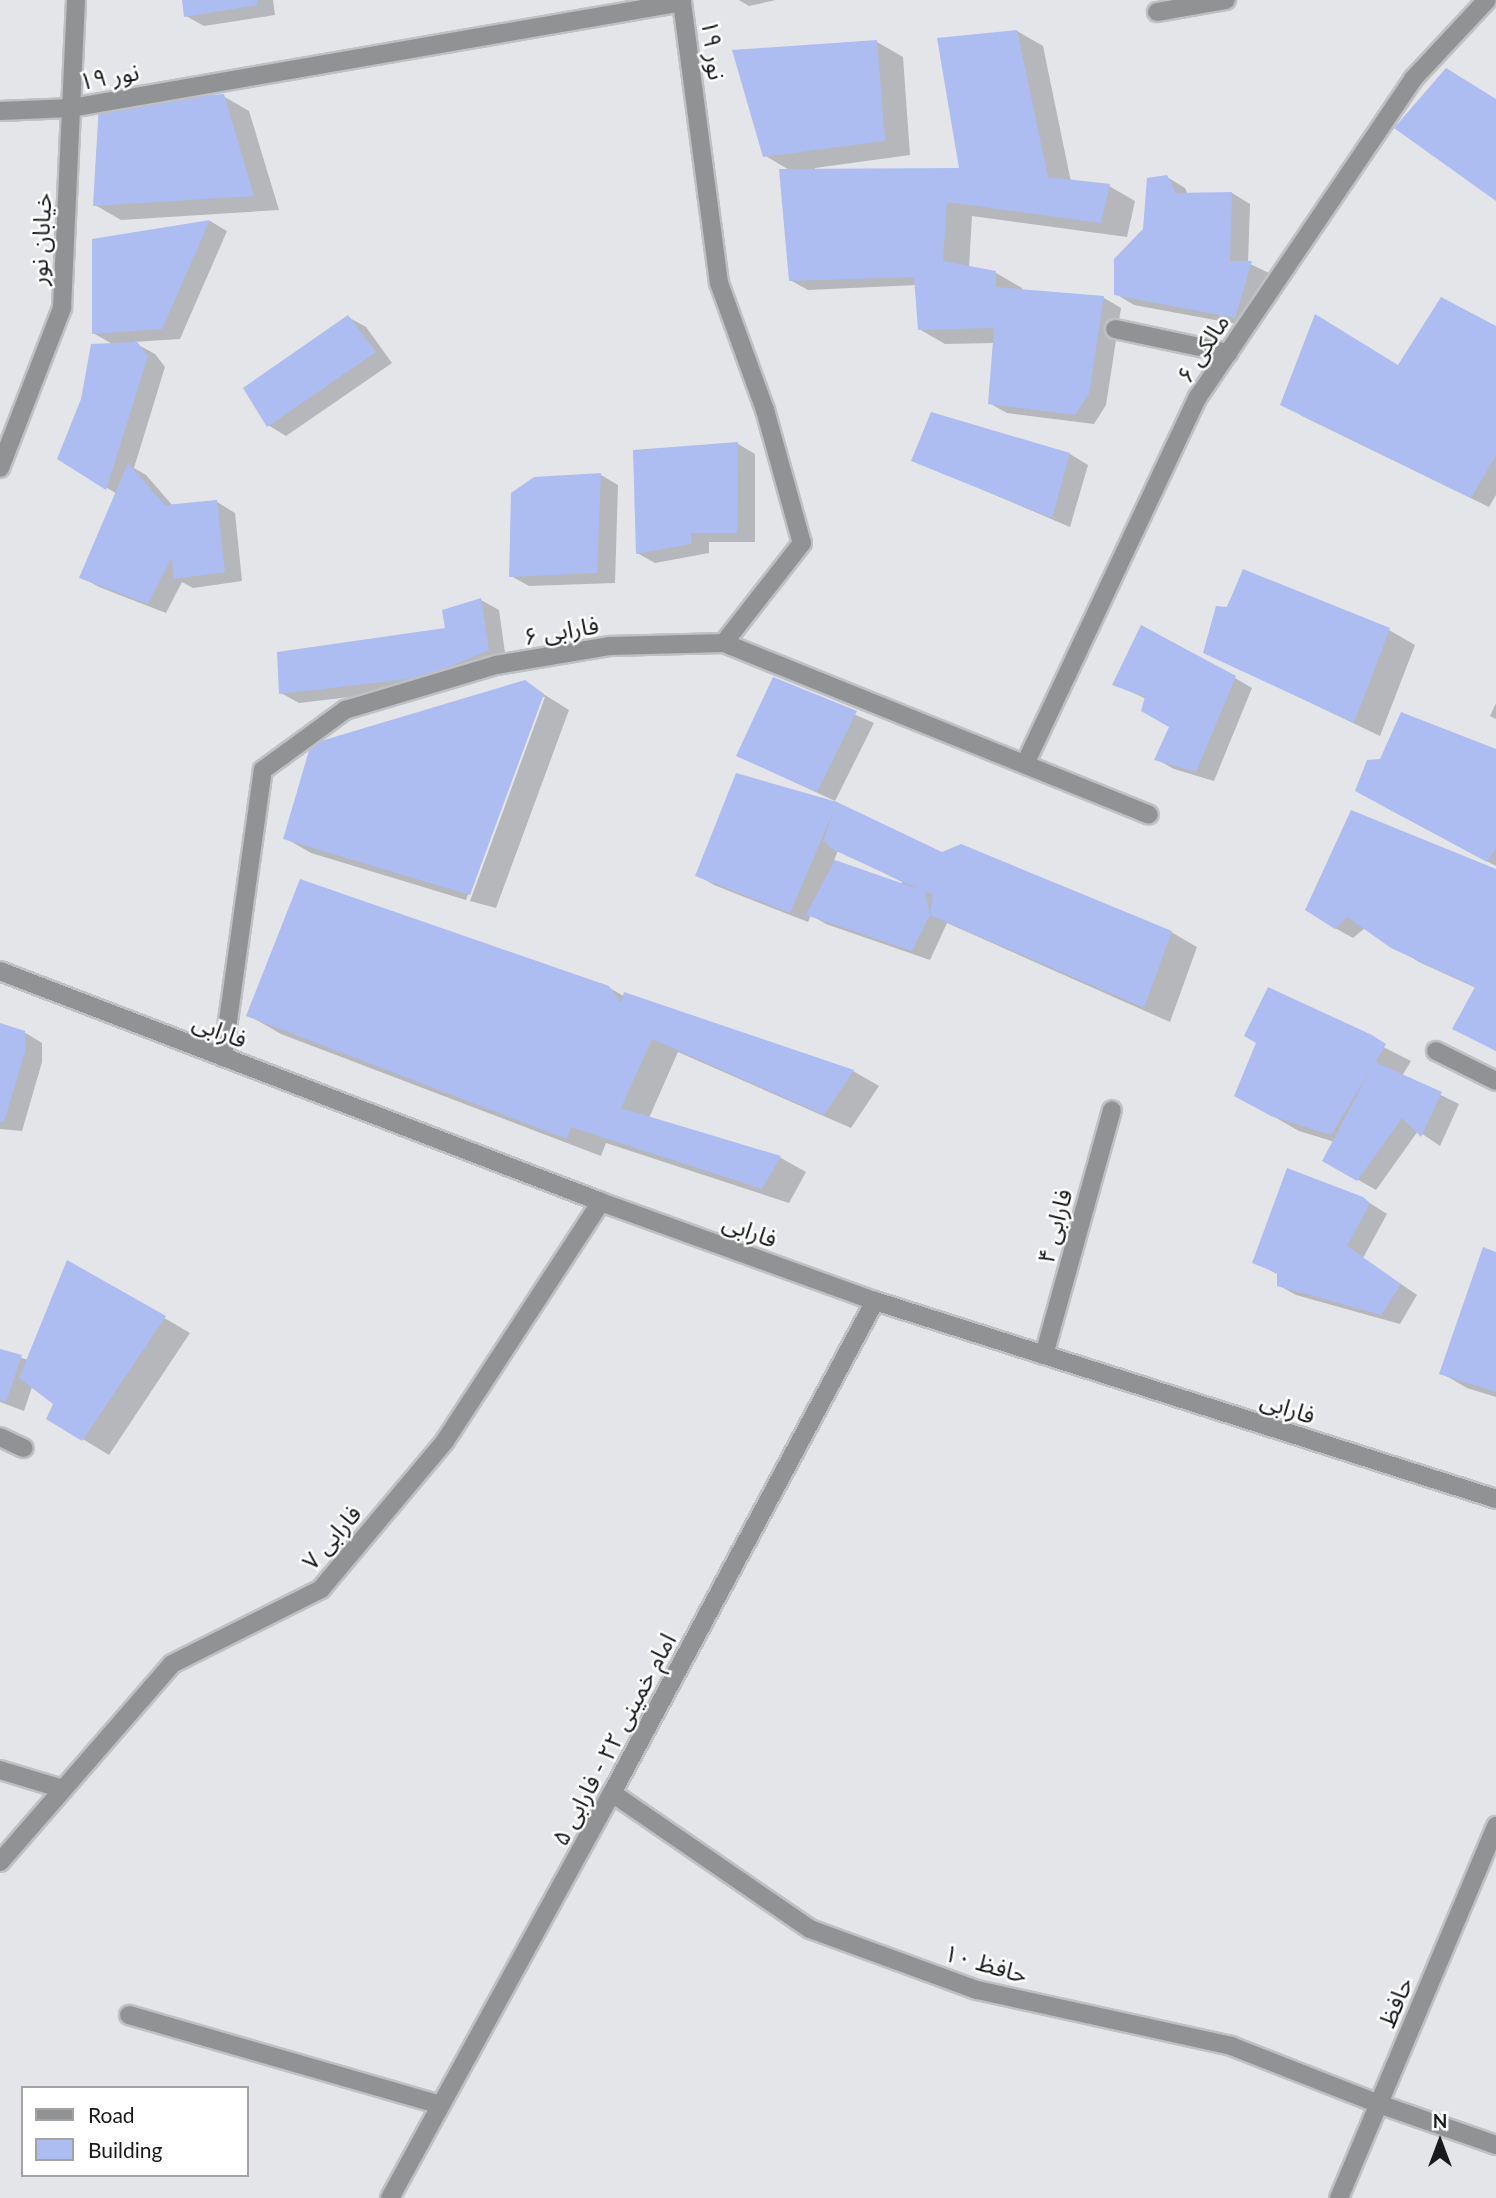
<!DOCTYPE html>
<meta charset="utf-8">
<style>
body{margin:0}
#map{position:relative;width:1496px;height:2198px;overflow:hidden;background:#e4e5e9;font-family:Lato,"Noto Sans Arabic",sans-serif}
div>[style]{position:absolute}
.shadow>*{inset:0;background:#0003}
.building>*{inset:0;background:#adbdf1}
.roads{filter:drop-shadow(2px 0 #bfc0c4) drop-shadow(-2px 0 #bfc0c4) drop-shadow(0 2px #bfc0c4) drop-shadow(0 -2px #bfc0c4)}
.minor>*{height:18px;margin:-9px;padding:0 9px;transform-origin:9px;border-radius:9px;background:#919294}
span{translate:-50% -50%;white-space:nowrap;text-align:center;line-height:1.15;-webkit-text-stroke:5px #fff;paint-order:stroke}
.street-label{font-size:24px;color:#18191a}
.legend{position:absolute;left:21px;top:2086px;width:228px;height:91px;box-sizing:border-box;background:#fff;border:2px solid #a3a3a3;margin:0;padding:9px 12px;list-style:none;font-size:21px;color:#18191a}
.legend li{display:flex;align-items:center;gap:14px;height:35px}
.legend b{width:35px;border:2px solid #a3a3a3}
.north{position:absolute;left:1405px;top:2107px;width:70px;height:70px;-webkit-text-stroke:5px #fff;paint-order:stroke;rotate:0deg;font-size:19px;font-weight:700;line-height:28px;text-align:center;color:#18191a}
.north::after{content:'';display:block;margin:auto;width:24px;height:32px;background:#18191a;clip-path:polygon(50% 0,100% 100%,50% 72%,0 100%)}
</style>
<div id="map">
<div class="shadow">
<div style="clip-path:polygon(184px 0,273px 0,275px 15px,204px 26px,186px 16px)"></div>
<div style="clip-path:polygon(739px 0,776px 0,749px 6px)"></div>
<div style="clip-path:polygon(1017px 31px,1043px 46px,1071px 182px,1109px 186px,1135px 201px,1127px 237px,972px 216px,969px 268px,996px 273px,1022px 288px,1022px 291px,1104px 298px,1121px 308px,1106px 405px,1094px 424px,1007px 413px,989px 403px,994px 343px,945px 344px,919px 329px,917px 285px,808px 290px,790px 280px,791px 171px,764px 155px,877px 42px,903px 57px,910px 155px,815px 168px,815px 170px,961px 170px)"></div>
<div style="clip-path:polygon(223px 96px,249px 111px,279px 210px,121px 220px,95px 205px)"></div>
<div style="clip-path:polygon(1167px 177px,1185px 188px,1188px 195px,1232px 193px,1250px 204px,1248px 263px,1269px 273px,1253px 327px,1134px 305px,1116px 294px)"></div>
<div style="clip-path:polygon(210px 221px,227px 231px,180px 339px,133px 342px,155px 354px,165px 367px,134px 468px,146px 475px,173px 506px,217px 502px,235px 513px,242px 581px,193px 588px,182px 582px,166px 613px,99px 587px,82px 577px,117px 494px,59px 458px,114px 345px,93px 333px,93px 241px)"></div>
<div style="clip-path:polygon(348px 317px,366px 327px,392px 363px,286px 436px,268px 425px)"></div>
<div style="clip-path:polygon(1496px 328px,1496px 495px,1489px 507px,1300px 415px,1399px 367px)"></div>
<div style="clip-path:polygon(932px 414px,1070px 454px,1088px 465px,1070px 527px,913px 460px)"></div>
<div style="clip-path:polygon(738px 444px,755px 454px,755px 542px,709px 542px,709px 553px,655px 563px,637px 553px)"></div>
<div style="clip-path:polygon(601px 475px,618px 485px,615px 583px,529px 586px,511px 576px)"></div>
<div style="clip-path:polygon(1244px 571px,1389px 630px,1415px 645px,1380px 736px,1205px 652px)"></div>
<div style="clip-path:polygon(481px 600px,499px 610px,506px 660px,444px 686px,299px 703px,281px 693px,447px 630px)"></div>
<div style="clip-path:polygon(1235px 678px,1252px 688px,1214px 781px,1174px 769px,1156px 759px,1171px 727px,1146px 699px,1115px 684px)"></div>
<div style="clip-path:polygon(774px 679px,874px 723px,835px 801px,738px 756px)"></div>
<div style="clip-path:polygon(524px 682px,569px 710px,496px 908px,470px 901px,545px 697px,541px 697px,466px 900px,311px 853px,285px 838px)"></div>
<div style="clip-path:polygon(1496px 703px,1496px 719px,1490px 716px)"></div>
<div style="clip-path:polygon(1496px 750px,1496px 866px,1383px 806px)"></div>
<div style="clip-path:polygon(evenodd,836px 804px,942px 854px,1171px 932px,1197px 947px,1170px 1022px,947px 923px,930px 960px,826px 924px,811px 915px,808px 922px,714px 885px,697px 875px,836px 804px,838px 850px,902px 882px,901px 885px,834px 861px,838px 850px)"></div>
<div style="clip-path:polygon(1352px 812px,1496px 871px,1496px 1051px,1454px 1028px,1476px 988px,1419px 962px,1365px 928px,1353px 938px,1335px 928px)"></div>
<div style="clip-path:polygon(608px 987px,625px 997px,853px 1071px,879px 1086px,851px 1128px,678px 1052px,649px 1118px,781px 1158px,806px 1172px,789px 1203px,606px 1143px,601px 1156px,281px 1034px,248px 1015px)"></div>
<div style="clip-path:polygon(1269px 989px,1411px 1061px,1402px 1076px,1459px 1104px,1440px 1146px,1418px 1131px,1376px 1190px,1325px 1161px,1335px 1142px,1299px 1131px,1236px 1095px,1259px 1043px)"></div>
<div style="clip-path:polygon(0 1025px,24px 1032px,42px 1043px,42px 1062px,22px 1131px,0 1129px)"></div>
<div style="clip-path:polygon(1362px 1198px,1387px 1214px,1363px 1258px,1417px 1295px,1400px 1324px,1296px 1295px,1278px 1285px,1279px 1275px,1255px 1262px)"></div>
<div style="clip-path:polygon(1496px 1254px,1496px 1397px,1467px 1388px,1441px 1373px)"></div>
<div style="clip-path:polygon(68px 1262px,190px 1333px,109px 1455px,48px 1418px,55px 1404px,32px 1387px,24px 1411px,0 1402px,0 1351px,28px 1360px)"></div>
</div>
<div class="building">
<div style="clip-path:polygon(182px 0,257px 0,257px 5px,184px 17px)"></div>
<div style="clip-path:polygon(1017px 30px,1048px 177px,1110px 184px,1101px 223px,947px 202px,943px 261px,996px 271px,996px 287px,1104px 296px,1089px 394px,1075px 415px,988px 404px,994px 328px,918px 330px,914px 277px,789px 281px,779px 169px,959px 168px,937px 38px)"></div>
<div style="clip-path:polygon(877px 40px,885px 141px,763px 157px,732px 50px)"></div>
<div style="clip-path:polygon(1446px 68px,1496px 99px,1496px 201px,1394px 128px)"></div>
<div style="clip-path:polygon(224px 94px,254px 196px,93px 206px,99px 103px)"></div>
<div style="clip-path:polygon(1167px 175px,1176px 193px,1232px 192px,1230px 261px,1252px 261px,1235px 318px,1114px 295px,1114px 259px,1143px 229px,1147px 178px)"></div>
<div style="clip-path:polygon(210px 220px,162px 329px,92px 334px,92px 239px)"></div>
<div style="clip-path:polygon(1441px 297px,1496px 326px,1496px 455px,1471px 498px,1280px 405px,1315px 314px,1398px 365px)"></div>
<div style="clip-path:polygon(348px 315px,376px 352px,267px 427px,243px 388px)"></div>
<div style="clip-path:polygon(137px 342px,148px 356px,106px 490px,57px 459px,81px 399px,91px 344px)"></div>
<div style="clip-path:polygon(931px 412px,1070px 453px,1052px 518px,911px 461px)"></div>
<div style="clip-path:polygon(738px 442px,737px 533px,691px 533px,691px 544px,636px 554px,633px 450px)"></div>
<div style="clip-path:polygon(128px 463px,165px 505px,217px 500px,225px 572px,174px 579px,171px 558px,148px 604px,79px 578px)"></div>
<div style="clip-path:polygon(601px 473px,597px 573px,509px 577px,511px 493px,534px 477px)"></div>
<div style="clip-path:polygon(1243px 569px,1390px 628px,1354px 723px,1203px 653px,1216px 606px,1227px 607px)"></div>
<div style="clip-path:polygon(481px 598px,489px 650px,426px 677px,279px 694px,277px 652px,445px 628px,442px 610px)"></div>
<div style="clip-path:polygon(1141px 625px,1236px 676px,1196px 772px,1154px 760px,1169px 727px,1141px 711px,1145px 697px,1112px 685px)"></div>
<div style="clip-path:polygon(773px 677px,857px 711px,817px 792px,736px 756px)"></div>
<div style="clip-path:polygon(525px 680px,544px 694px,470px 895px,283px 839px,311px 744px)"></div>
<div style="clip-path:polygon(1401px 712px,1496px 749px,1496px 848px,1487px 862px,1355px 791px,1367px 760px,1380px 759px)"></div>
<div style="clip-path:polygon(736px 773px,837px 802px,942px 852px,961px 844px,1172px 931px,1144px 1008px,930px 915px,933px 895px,925px 891px,930px 915px,912px 951px,806px 915px,835px 860px,921px 890px,834px 850px,823px 841px,834px 810px,790px 913px,695px 876px)"></div>
<div style="clip-path:polygon(1351px 810px,1496px 869px,1496px 1051px,1452px 1029px,1475px 987px,1391px 948px,1347px 917px,1335px 929px,1305px 910px)"></div>
<div style="clip-path:polygon(300px 879px,609px 986px,621px 1003px,624px 992px,854px 1070px,824px 1115px,652px 1039px,621px 1108px,781px 1156px,762px 1189px,571px 1127px,567px 1139px,246px 1016px)"></div>
<div style="clip-path:polygon(1268px 987px,1372px 1035px,1386px 1044px,1375px 1062px,1442px 1092px,1421px 1137px,1402px 1118px,1357px 1181px,1322px 1161px,1370px 1071px,1331px 1135px,1271px 1116px,1234px 1096px,1256px 1043px,1244px 1036px)"></div>
<div style="clip-path:polygon(0 1023px,25px 1031px,25px 1052px,4px 1122px,0 1121px)"></div>
<div style="clip-path:polygon(1287px 1168px,1363px 1197px,1370px 1203px,1347px 1246px,1401px 1284px,1381px 1315px,1277px 1286px,1277px 1273px,1252px 1263px)"></div>
<div style="clip-path:polygon(1483px 1247px,1496px 1252px,1496px 1392px,1439px 1374px)"></div>
<div style="clip-path:polygon(67px 1260px,166px 1316px,82px 1441px,46px 1419px,53px 1404px,19px 1378px)"></div>
<div style="clip-path:polygon(0 1349px,22px 1355px,6px 1402px,0 1400px)"></div>
</div>
<div class="roads">
<div class="minor">
<div style="left:1157px;top:12px;width:70px;rotate:-9.9deg"></div>
<div style="left:0;top:111px;width:71px;rotate:-2.4deg"></div>
<div style="left:71px;top:108px;width:620px;rotate:-9.84deg"></div>
<div style="left:682px;top:2px;width:283px;rotate:82.5deg"></div>
<div style="left:719px;top:283px;width:135px;rotate:70.1deg"></div>
<div style="left:765px;top:410px;width:138px;rotate:74.5deg"></div>
<div style="left:802px;top:543px;width:127px;rotate:128deg"></div>
<div style="left:1115px;top:329px;width:116px;rotate:12deg"></div>
<div style="left:0;top:468px;width:172px;rotate:-68.8deg"></div>
<div style="left:62px;top:308px;width:308px;rotate:-87.4deg"></div>
<div style="left:1025px;top:764px;width:406px;rotate:-64.8deg"></div>
<div style="left:1198px;top:397px;width:384px;rotate:-55.9deg"></div>
<div style="left:1413px;top:79px;width:108px;rotate:-46.9deg"></div>
<div style="left:0;top:971px;width:644px;rotate:21.02deg"></div>
<div style="left:601px;top:1202px;width:291px;rotate:19.9deg"></div>
<div style="left:875px;top:1301px;width:652px;rotate:17.68deg"></div>
<div style="left:1436px;top:1051px;width:67px;rotate:26.6deg"></div>
<div style="left:223px;top:1057px;width:290px;rotate:-82.1deg"></div>
<div style="left:263px;top:770px;width:102px;rotate:-36.2deg"></div>
<div style="left:345px;top:710px;width:158px;rotate:-16.6deg"></div>
<div style="left:496px;top:665px;width:116px;rotate:-9.5deg"></div>
<div style="left:610px;top:646px;width:114px;rotate:-1.5deg"></div>
<div style="left:724px;top:643px;width:458px;rotate:22deg"></div>
<div style="left:1044px;top:1355px;width:254px;rotate:-74.5deg"></div>
<div style="left:0;top:1437px;width:26px;rotate:25deg"></div>
<div style="left:0;top:1770px;width:66px;rotate:16.8deg"></div>
<div style="left:612px;top:1793px;width:240px;rotate:34.5deg"></div>
<div style="left:810px;top:1929px;width:178px;rotate:20.1deg"></div>
<div style="left:977px;top:1990px;width:260px;rotate:12.4deg"></div>
<div style="left:1231px;top:2046px;width:159px;rotate:21.4deg"></div>
<div style="left:1379px;top:2104px;width:124px;rotate:19.3deg"></div>
<div style="left:0;top:1862px;width:262px;rotate:-49deg"></div>
<div style="left:172px;top:1664px;width:167px;rotate:-26.7deg"></div>
<div style="left:321px;top:1589px;width:193px;rotate:-50deg"></div>
<div style="left:445px;top:1441px;width:285px;rotate:-56.9deg"></div>
<div style="left:129px;top:2015px;width:324px;rotate:16.1deg"></div>
<div style="left:390px;top:2198px;width:462px;rotate:-61.3deg"></div>
<div style="left:612px;top:1793px;width:558px;rotate:-61.87deg"></div>
<div style="left:1339px;top:2198px;width:404px;rotate:-67.1deg"></div>
</div>
</div>
<div class="street-label">
<span style="left:714px;top:50px;rotate:83deg">نور ۱۹</span>
<span style="left:109px;top:76px;rotate:-10deg">نور ۱۹</span>
<span style="left:40px;top:239px;rotate:-87deg">خیابان نور</span>
<span style="left:1202px;top:348px;rotate:-57deg">مالکی ۶</span>
<span style="left:561px;top:630px;rotate:-9deg">فارابی ۶</span>
<span style="left:220px;top:1030px;rotate:21deg">فارابی</span>
<span style="left:1054px;top:1226px;rotate:-75deg">فارابی ۴</span>
<span style="left:750px;top:1230px;rotate:20deg">فارابی</span>
<span style="left:1288px;top:1407px;rotate:18deg">فارابی</span>
<span style="left:331px;top:1537px;rotate:-49deg">فارابی ۷</span>
<span style="left:613px;top:1739px;rotate:-62deg">امام خمینی ۲۲ - فارابی ۵</span>
<span style="left:986px;top:1963px;rotate:16deg">حافظ ۱۰</span>
<span style="left:1395px;top:2002px;rotate:-67deg">حافظ</span>
</div>
<ul class="legend">
<li><b style="height:9px;background:#919294"></b>Road</li>
<li><b style="height:19px;background:#adbdf1"></b>Building</li>
</ul>
<div class="north">N</div>
</div>
